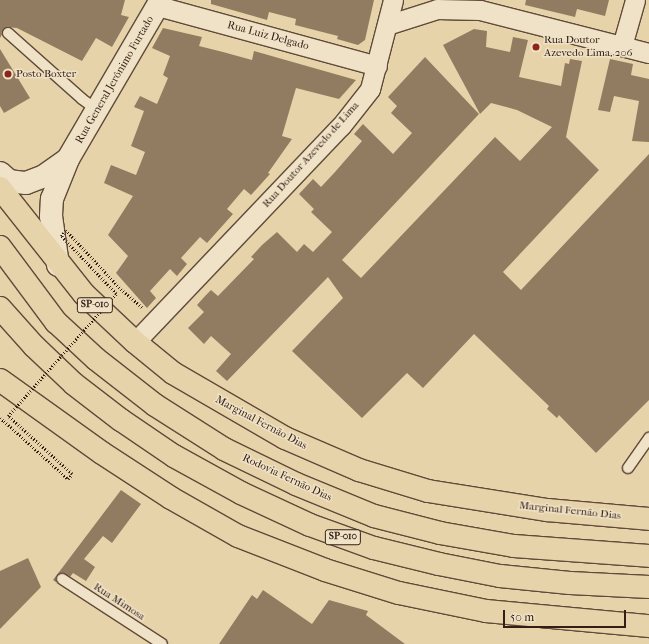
<!DOCTYPE html>
<meta charset="utf-8">
<style>
body{margin:0}
#map{position:relative;width:649px;height:644px;overflow:hidden;background:#e7d3a9;font-family:"IM FELL French Canon",serif}
div>[style]{position:absolute}
.building>*{inset:0;background:#917c62}
.path>*{height:2.5px;margin-top:-1.25px;transform-origin:0;background:repeating-linear-gradient(90deg,#331d15 0 1px,transparent 0 3px)}
.roads{filter:drop-shadow(1px 0 #604a3a) drop-shadow(-1px 0 #604a3a) drop-shadow(0 1px #604a3a) drop-shadow(0 -1px #604a3a)}
.service>*{height:10px;margin:-5px;padding:0 5px;transform-origin:5px;border-radius:5px;background:#efe2c7}
.minor>*{height:19px;margin:-9.5px;padding:0 9.5px;transform-origin:9.5px;border-radius:9.5px;background:#efe2c7}
.secondary>*{height:22px;margin:-11px;padding:0 11px;transform-origin:11px;border-radius:11px;background:#efe2c7}
.trunk>*{height:22px;margin:-11px;padding:0 11px;transform-origin:11px;border-radius:11px;background:#e7d3a9}
.motorway>*{height:22px;margin:-11px;padding:0 11px;transform-origin:11px;border-radius:11px;background:#e7d3a9}
.path-bridge>*{height:2.5px;margin-top:-1.25px;transform-origin:0;background:repeating-linear-gradient(90deg,#331d15 0 1px,transparent 0 3px)}
.dots>*{width:11px;height:11px;translate:-50% -50%;box-sizing:border-box;border:2px solid #efe2c7;border-radius:50%}
span{translate:-50% -50%;white-space:nowrap;text-align:center;line-height:1.15;-webkit-text-stroke:3px #efe2c7;paint-order:stroke}
.shield-label span{padding:1px 3px;background:#efe2c7;border:1px solid;border-radius:3px;-webkit-text-stroke-width:0}
.shield-label{font-size:10px;color:#331d15;font-weight:700}
.street-label{font-size:11px;color:#331d15}
.poi-label{font-size:11px;color:#331d15}
.left{translate:0 -50%;text-align:left}
.scale{position:absolute;left:503px;top:610px;width:123px;height:18px;box-sizing:border-box;border:2px solid #331d15;border-top:0;padding-left:5px;font-size:12px;line-height:14px;white-space:nowrap;color:#331d15;-webkit-text-stroke:3px #efe2c7;paint-order:stroke}
</style>
<div id="map">
<div class="building">
<div style="clip-path:polygon(0 0,125px 0,121px 15px,129px 17px,112px 47px,96px 38px,82px 61px,17px 28px,6px 27px,0 38px)"></div>
<div style="clip-path:polygon(211px 0,374px 0,365px 40px,358px 45px,337px 39px,338px 36px,295px 25px,296px 19px,269px 12px,267px 20px,211px 4px)"></div>
<div style="clip-path:polygon(526px 0,609px 0,605px 16px,577px 9px,575px 17px,525px 5px)"></div>
<div style="clip-path:polygon(163px 28px,202px 37px,199px 46px,223px 52px,252px 60px,254px 51px,356px 80px,339px 99px,296px 88px,282px 136px,292px 139px,268px 173px,270px 174px,251px 195px,244px 189px,227px 209px,233px 214px,207px 243px,200px 237px,181px 258px,187px 264px,177px 276px,170px 269px,150px 291px,156px 298px,147px 308px,116px 273px,128px 256px,108px 235px,133px 196px,104px 183px,111px 165px,136px 175px,145px 152px,131px 146px,144px 111px,134px 107px,140px 96px,157px 104px,168px 78px,163px 75px,170px 56px,152px 48px)"></div>
<div style="clip-path:polygon(474px 29px,487px 31px,486px 47px,510px 52px,513px 37px,528px 40px,519px 77px,561px 86px,565px 63px,569px 64px,570px 59px,582px 61px,566px 137px,599px 170px,503px 272px,521px 290px,649px 154px,649px 400px,596px 453px,559px 415px,557px 418px,547px 409px,549px 406px,474px 334px,423px 388px,407px 373px,362px 418px,292px 351px,343px 298px,328px 277px,227px 381px,216px 371px,231px 354px,211px 336px,204px 344px,188px 328px,204px 312px,197px 305px,206px 295px,211px 290px,218px 296px,254px 259px,251px 257px,262px 245px,277px 232px,297px 252px,304px 244px,313px 252px,332px 232px,311px 212px,314px 209px,299px 194px,313px 179px,321px 187px,335px 172px,362px 141px,354px 134px,363px 124px,393px 154px,412px 133px,391px 113px,397px 106px,388px 97px,425px 57px,479px 114px,342px 260px,361px 278px,495px 137px,520px 161px,552px 127px,517px 110px,491px 103px,480px 114px,443px 45px)"></div>
<div style="clip-path:polygon(0 49px,30px 98px,4px 113px,0 106px)"></div>
<div style="clip-path:polygon(610px 59px,633px 64px,631px 75px,649px 79px,649px 142px,632px 141px,639px 101px,614px 96px,610px 112px,598px 110px)"></div>
<div style="clip-path:polygon(121px 490px,141px 504px,112px 543px,103px 536px,84px 559px,95px 567px,86px 581px,73px 573px,70px 577px,62px 573px,56px 576px,56px 582px,53px 580px)"></div>
<div style="clip-path:polygon(28px 558px,41px 587px,0 629px,0 571px)"></div>
<div style="clip-path:polygon(263px 590px,312px 624px,329px 600px,368px 611px,366px 615px,405px 644px,219px 644px,252px 595px,257px 599px)"></div>
</div>
<div class="path">
<div style="left:121px;top:289px;width:29px;rotate:41deg"></div>
<div style="left:0;top:418px;width:5px;rotate:37deg"></div>
</div>
<div class="roads">
<div class="service">
<div style="left:8px;top:33px;width:99px;rotate:41.7deg"></div>
<div style="left:82px;top:99px;width:19px;rotate:36deg"></div>
<div style="left:628px;top:468px;width:37px;rotate:-55deg"></div>
<div style="left:62px;top:579px;width:119px;rotate:33deg"></div>
</div>
<div class="minor">
<div style="left:158px;top:6px;width:227px;rotate:15.3deg"></div>
<div style="left:387px;top:25px;width:52px;rotate:-17.7deg"></div>
<div style="left:437px;top:9px;width:43px;rotate:1.3deg"></div>
<div style="left:480px;top:10px;width:174px;rotate:14.3deg"></div>
<div style="left:622px;top:46px;width:48px;rotate:-74.2deg"></div>
<div style="left:135px;top:342px;width:298px;rotate:-46.4deg"></div>
<div style="left:341px;top:126px;width:47px;rotate:-51.9deg"></div>
<div style="left:370px;top:89px;width:92px;rotate:-75.5deg"></div>
</div>
<div class="secondary">
<div style="left:0;top:173px;width:12px;rotate:42deg"></div>
<div style="left:9px;top:181px;width:17px;rotate:7deg"></div>
<div style="left:26px;top:183px;width:19px;rotate:-21deg"></div>
<div style="left:44px;top:176px;width:29px;rotate:-35deg"></div>
<div style="left:58px;top:265px;width:49px;rotate:-98.1deg"></div>
<div style="left:51px;top:216px;width:17px;rotate:-87deg"></div>
<div style="left:52px;top:199px;width:43px;rotate:-68.2deg"></div>
<div style="left:68px;top:159px;width:184px;rotate:-59.7deg"></div>
</div>
<div class="trunk">
<div style="left:0;top:188px;width:135px;rotate:51.6deg"></div>
<div style="left:84px;top:294px;width:70px;rotate:43.3deg"></div>
<div style="left:135px;top:342px;width:49px;rotate:39.2deg"></div>
<div style="left:173px;top:373px;width:129px;rotate:30.1deg"></div>
<div style="left:285px;top:438px;width:81px;rotate:23.4deg"></div>
<div style="left:359px;top:470px;width:72px;rotate:16.9deg"></div>
<div style="left:428px;top:491px;width:121px;rotate:9.1deg"></div>
<div style="left:547px;top:510px;width:102px;rotate:5deg"></div>
<div style="left:0;top:380px;width:125px;rotate:35.6deg"></div>
<div style="left:102px;top:453px;width:82px;rotate:33.1deg"></div>
<div style="left:171px;top:498px;width:77px;rotate:29.6deg"></div>
<div style="left:238px;top:536px;width:93px;rotate:21.3deg"></div>
<div style="left:325px;top:570px;width:77px;rotate:17.3deg"></div>
<div style="left:399px;top:593px;width:89px;rotate:11.7deg"></div>
<div style="left:486px;top:611px;width:164px;rotate:5.3deg"></div>
</div>
<div class="motorway">
<div style="left:0;top:247px;width:94px;rotate:53.3deg"></div>
<div style="left:56px;top:322px;width:54px;rotate:42.8deg"></div>
<div style="left:96px;top:359px;width:75px;rotate:37.9deg"></div>
<div style="left:155px;top:405px;width:82px;rotate:32.5deg"></div>
<div style="left:224px;top:449px;width:80px;rotate:25.9deg"></div>
<div style="left:296px;top:484px;width:84px;rotate:22.3deg"></div>
<div style="left:374px;top:516px;width:68px;rotate:14.4deg"></div>
<div style="left:440px;top:533px;width:75px;rotate:10deg"></div>
<div style="left:514px;top:546px;width:135px;rotate:4.2deg"></div>
<div style="left:0;top:308px;width:51px;rotate:48.2deg"></div>
<div style="left:34px;top:346px;width:55px;rotate:43.5deg"></div>
<div style="left:74px;top:384px;width:59px;rotate:37.5deg"></div>
<div style="left:121px;top:420px;width:64px;rotate:34.2deg"></div>
<div style="left:174px;top:456px;width:77px;rotate:28.9deg"></div>
<div style="left:241px;top:493px;width:76px;rotate:24.9deg"></div>
<div style="left:310px;top:525px;width:68px;rotate:19.8deg"></div>
<div style="left:374px;top:548px;width:67px;rotate:13.8deg"></div>
<div style="left:439px;top:564px;width:62px;rotate:11.1deg"></div>
<div style="left:500px;top:576px;width:70px;rotate:5.7deg"></div>
<div style="left:570px;top:583px;width:79px;rotate:2.9deg"></div>
</div>
</div>
<div class="path-bridge">
<div style="left:4px;top:421px;width:86px;rotate:42.2deg"></div>
<div style="left:68px;top:479px;width:6px;rotate:-51deg"></div>
<div style="left:72px;top:474px;width:86px;rotate:-137.8deg"></div>
<div style="left:8px;top:416px;width:163px;rotate:-48.5deg"></div>
<div style="left:116px;top:294px;width:80px;rotate:-133.5deg"></div>
<div style="left:61px;top:236px;width:8px;rotate:-50deg"></div>
<div style="left:66px;top:230px;width:81px;rotate:47deg"></div>
</div>
<div class="dots">
<div style="left:536px;top:47px;background:#8f2418"></div>
<div style="left:8px;top:74px;background:#8f2418"></div>
</div>
<div class="shield-label">
<span style="left:95px;top:305px">SP-010</span>
<span style="left:343px;top:537px">SP-010</span>
</div>
<div class="street-label">
<span style="left:268px;top:36px;rotate:15deg">Rua Luiz Delgado</span>
<span style="left:115px;top:80px;rotate:-60deg">Rua General Jerônimo Furtado</span>
<span style="left:311px;top:155px;rotate:-48deg">Rua Doutor Azevedo de Lima</span>
<span style="left:261px;top:423px;rotate:28deg">Marginal Fernão Dias</span>
<span style="left:287px;top:478px;rotate:25deg">Rodovia Fernão Dias</span>
<span style="left:570px;top:511px;rotate:6deg">Marginal Fernão Dias</span>
<span style="left:119px;top:602px;rotate:33deg">Rua Mimosa</span>
</div>
<div class="poi-label">
<span class="left" style="left:544px;top:47px">Rua Doutor<br>Azevedo Lima, 206</span>
<span class="left" style="left:16px;top:74px">Posto Boxter</span>
</div>
<div class="scale">50 m</div>
</div>
